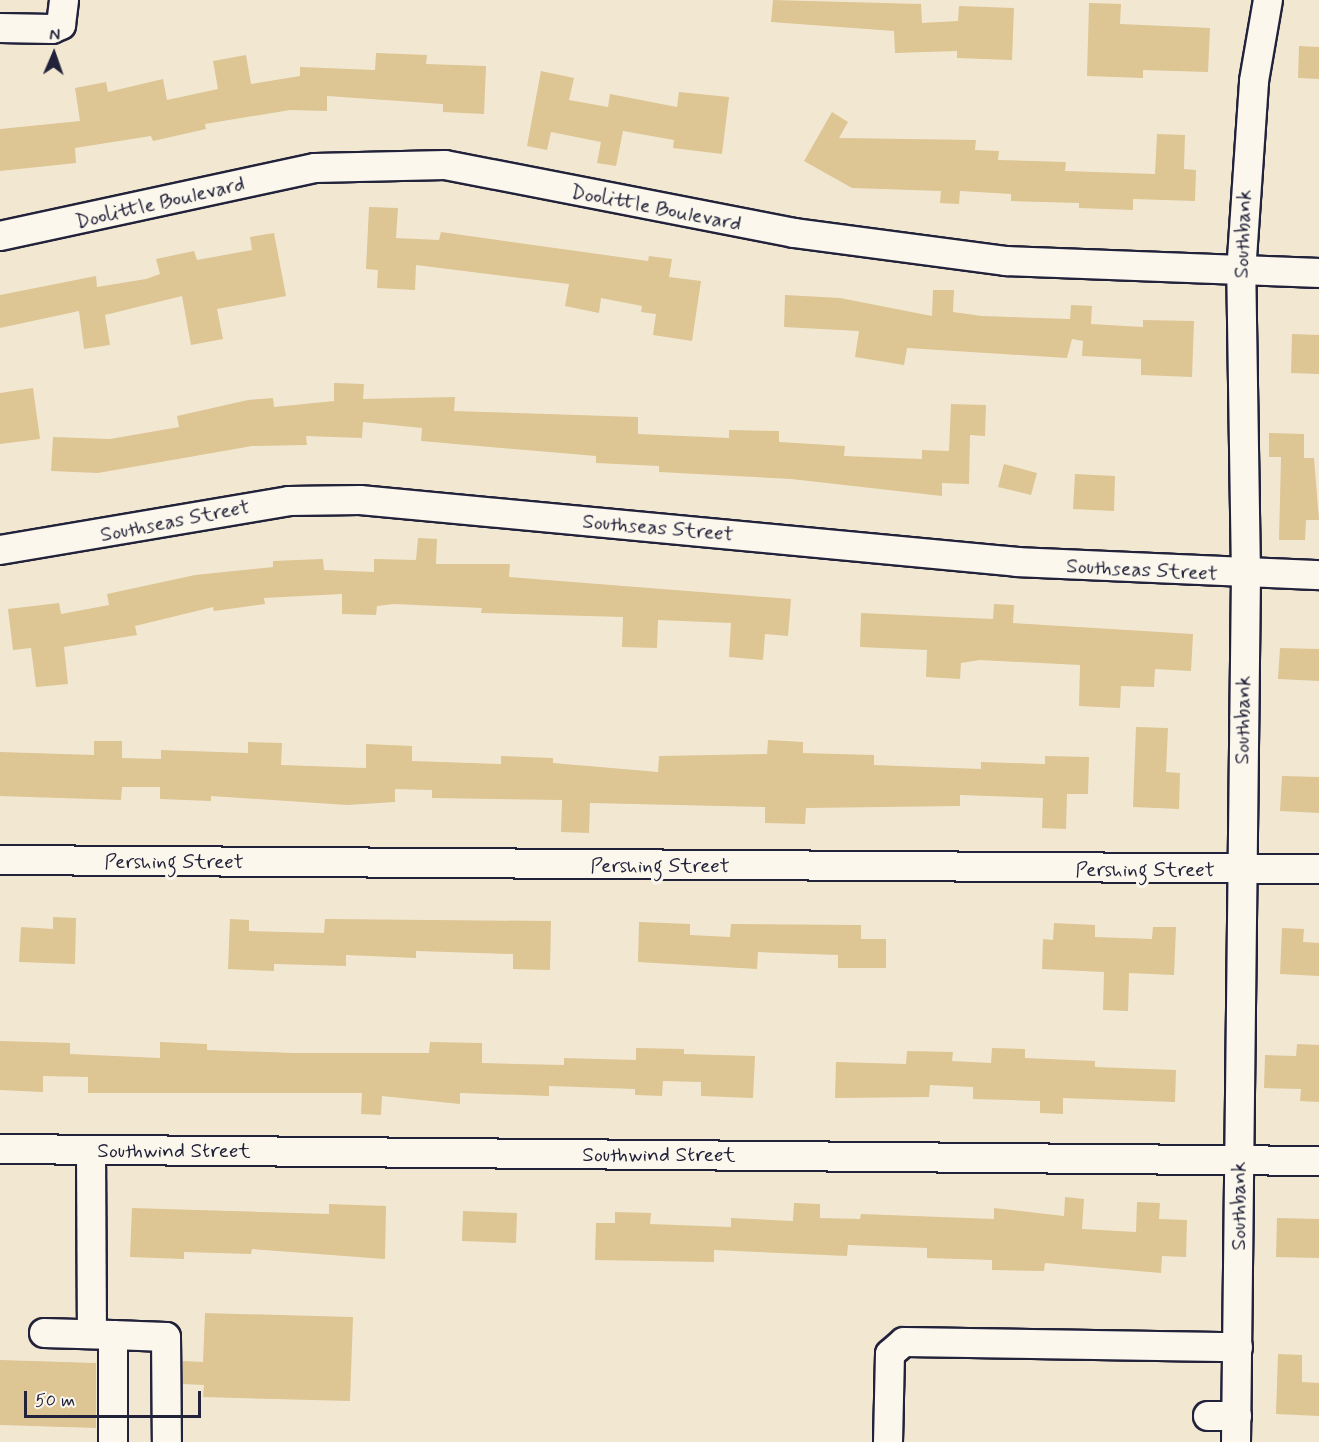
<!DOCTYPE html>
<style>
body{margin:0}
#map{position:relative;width:1319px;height:1442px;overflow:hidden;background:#f2e8d2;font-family:Mynerve,sans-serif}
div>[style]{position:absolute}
.building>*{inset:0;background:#ddc594}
.roads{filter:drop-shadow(2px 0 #22223b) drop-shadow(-2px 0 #22223b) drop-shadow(0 2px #22223b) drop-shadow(0 -2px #22223b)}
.minor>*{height:28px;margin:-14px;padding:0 14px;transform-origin:14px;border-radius:14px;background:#fbf7ec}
span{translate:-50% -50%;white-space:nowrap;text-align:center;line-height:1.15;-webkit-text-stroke:6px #fbf7ec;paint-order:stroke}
.street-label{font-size:21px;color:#22223b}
.north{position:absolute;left:24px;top:24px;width:60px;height:60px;-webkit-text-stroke:4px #fbf7ec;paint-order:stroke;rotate:2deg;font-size:16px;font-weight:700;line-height:24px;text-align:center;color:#22223b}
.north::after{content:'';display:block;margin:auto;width:21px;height:27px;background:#22223b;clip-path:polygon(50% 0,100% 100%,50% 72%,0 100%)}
.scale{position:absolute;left:24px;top:1391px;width:177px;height:27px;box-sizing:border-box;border:3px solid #22223b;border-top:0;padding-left:8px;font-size:18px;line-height:21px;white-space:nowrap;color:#22223b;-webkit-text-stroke:4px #fbf7ec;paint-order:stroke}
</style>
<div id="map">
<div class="building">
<div style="clip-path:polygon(773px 0,921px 4px,922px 23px,958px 21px,959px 6px,1014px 8px,1012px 60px,957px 58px,957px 51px,895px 53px,894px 31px,771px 22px)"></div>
<div style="clip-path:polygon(1089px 3px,1121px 4px,1120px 24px,1210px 28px,1208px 72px,1143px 70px,1143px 78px,1087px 76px)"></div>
<div style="clip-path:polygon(1299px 46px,1319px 47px,1319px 79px,1298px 78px)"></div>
<div style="clip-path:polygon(376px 53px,427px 55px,426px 64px,486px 66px,484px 114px,443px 112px,443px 104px,327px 96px,327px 111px,290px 110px,205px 124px,206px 129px,153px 141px,151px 136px,75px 148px,76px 163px,0 171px,0 129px,80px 121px,75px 88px,106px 82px,108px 92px,163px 79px,167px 100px,218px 89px,213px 61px,246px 55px,251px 84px,300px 76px,300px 67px,375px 70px)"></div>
<div style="clip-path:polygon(541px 71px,574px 78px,569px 100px,608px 107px,610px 94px,677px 107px,679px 92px,729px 97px,722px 154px,673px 148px,674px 140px,623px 131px,616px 166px,597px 163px,601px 142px,551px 132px,547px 150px,527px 146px)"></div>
<div style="clip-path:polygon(832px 112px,848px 122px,839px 138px,976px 140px,975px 150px,999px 151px,998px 160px,1066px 162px,1065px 171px,1155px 174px,1157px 134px,1185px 135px,1184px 169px,1196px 170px,1195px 201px,1133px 199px,1133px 210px,1079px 208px,1079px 203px,1011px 201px,1011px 194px,960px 191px,959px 204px,940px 203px,941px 191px,852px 188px,804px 161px)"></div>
<div style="clip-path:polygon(369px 207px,398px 208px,396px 238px,439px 240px,441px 232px,648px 261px,649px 256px,672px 259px,669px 277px,701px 281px,692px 341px,653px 335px,656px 314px,641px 312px,642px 306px,601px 298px,599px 313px,565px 306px,569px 284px,416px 265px,415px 290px,377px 288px,378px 270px,366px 269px)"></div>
<div style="clip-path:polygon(274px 233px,286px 296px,217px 309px,223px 339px,191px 345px,182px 296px,105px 315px,110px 345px,84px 349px,79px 311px,0 328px,0 295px,96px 276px,97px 287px,146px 279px,160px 274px,156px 259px,194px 251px,197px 260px,252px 250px,250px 237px)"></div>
<div style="clip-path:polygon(933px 290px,954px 290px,953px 312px,982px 316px,1070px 319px,1071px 305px,1092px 306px,1091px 324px,1143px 327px,1143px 320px,1194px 321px,1192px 377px,1141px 375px,1141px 359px,1082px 356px,1083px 341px,1072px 339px,1067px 358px,907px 348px,904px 365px,855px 357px,859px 331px,784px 327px,785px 295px,840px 298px,932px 316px)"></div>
<div style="clip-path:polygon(1292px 334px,1319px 335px,1319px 374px,1291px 373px)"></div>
<div style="clip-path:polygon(334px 383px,364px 384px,363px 399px,455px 397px,454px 411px,638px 417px,638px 434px,729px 438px,729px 430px,779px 431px,779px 442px,845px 446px,844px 456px,922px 459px,922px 450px,949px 451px,951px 404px,986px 405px,985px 436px,970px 435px,969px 484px,942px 483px,942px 496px,791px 479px,659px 472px,659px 466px,596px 463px,596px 456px,421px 441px,422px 428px,363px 422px,362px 438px,306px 436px,307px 445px,252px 446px,98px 473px,51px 471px,53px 437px,110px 439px,179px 427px,177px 416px,248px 400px,273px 398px,274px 407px,334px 401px)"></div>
<div style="clip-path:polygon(33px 388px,40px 439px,0 444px,0 393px)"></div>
<div style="clip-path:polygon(1269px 433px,1304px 434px,1304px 458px,1314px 458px,1319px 520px,1306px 520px,1305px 540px,1279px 540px,1281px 457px,1269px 457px)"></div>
<div style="clip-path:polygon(1004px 464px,1037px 473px,1031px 495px,998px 487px)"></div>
<div style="clip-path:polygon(1075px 474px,1115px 476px,1114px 511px,1073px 509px)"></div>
<div style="clip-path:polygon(418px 538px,437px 539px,436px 564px,510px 564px,509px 577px,791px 599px,788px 636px,765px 634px,763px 660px,729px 657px,731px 623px,658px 620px,657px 648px,622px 647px,623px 617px,481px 613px,482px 608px,394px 604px,377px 606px,376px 615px,342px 614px,342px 594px,264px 598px,265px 604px,214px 611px,213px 607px,135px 626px,137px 635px,64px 647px,68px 684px,36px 687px,31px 648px,13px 650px,8px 609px,59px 603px,61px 614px,109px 605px,107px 594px,195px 575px,273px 567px,273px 561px,323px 559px,324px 570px,374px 572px,374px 559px,416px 560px)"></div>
<div style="clip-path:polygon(994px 604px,1014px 605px,1013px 623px,1193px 634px,1191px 671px,1155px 669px,1154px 687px,1121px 686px,1120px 708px,1079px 706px,1080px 665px,980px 660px,961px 663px,960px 679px,926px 677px,927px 650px,860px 647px,861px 613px,993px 619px)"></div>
<div style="clip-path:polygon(1280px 648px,1319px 649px,1319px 681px,1278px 679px)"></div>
<div style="clip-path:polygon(1136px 727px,1168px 728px,1166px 772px,1180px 773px,1179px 809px,1133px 807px)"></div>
<div style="clip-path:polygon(768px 740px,803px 742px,803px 753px,874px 755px,874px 765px,981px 769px,981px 762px,1045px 764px,1045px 756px,1089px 757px,1088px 794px,1067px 794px,1066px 829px,1042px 828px,1043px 798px,960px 795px,960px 806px,806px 808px,805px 824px,765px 823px,765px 807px,590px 803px,589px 833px,561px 832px,562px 800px,432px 798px,432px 790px,395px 789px,395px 802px,347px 805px,211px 796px,211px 801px,160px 799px,160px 787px,122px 787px,121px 800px,0 796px,0 752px,94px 755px,94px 741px,122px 741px,122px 758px,161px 759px,161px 750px,248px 753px,248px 742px,282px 743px,281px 765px,366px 768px,366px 744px,412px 746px,412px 761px,501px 764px,501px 756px,553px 758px,553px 763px,658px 772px,659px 756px,767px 754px)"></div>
<div style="clip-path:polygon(1282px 776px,1319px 777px,1319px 813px,1280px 811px)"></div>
<div style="clip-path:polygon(53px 917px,76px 918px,75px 964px,19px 962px,21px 927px,53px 929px)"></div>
<div style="clip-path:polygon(230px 919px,249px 920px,249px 931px,324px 933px,325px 919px,551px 921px,550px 970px,513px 969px,513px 954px,416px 951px,416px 958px,346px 955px,346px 966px,274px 964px,274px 971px,228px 969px)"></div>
<div style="clip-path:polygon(639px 922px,690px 924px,690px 935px,730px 937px,731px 924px,861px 925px,861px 939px,886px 939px,886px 968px,838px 968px,838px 955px,758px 952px,757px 969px,638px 962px)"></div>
<div style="clip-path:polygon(1054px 923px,1095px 925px,1095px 937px,1152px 939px,1153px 927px,1176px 927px,1174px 975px,1129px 973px,1128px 1011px,1103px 1010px,1104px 972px,1042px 969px,1043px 939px,1053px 940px)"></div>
<div style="clip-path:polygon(1282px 928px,1304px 929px,1303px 942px,1319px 943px,1319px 976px,1280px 974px)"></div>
<div style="clip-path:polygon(0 1041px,70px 1043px,70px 1054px,160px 1058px,160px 1042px,207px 1044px,207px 1050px,294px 1053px,429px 1053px,430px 1042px,482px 1043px,482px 1063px,564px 1065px,564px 1058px,636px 1060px,636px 1048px,684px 1049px,684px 1054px,755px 1056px,753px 1098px,701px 1096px,701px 1082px,663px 1081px,662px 1096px,635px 1095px,635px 1089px,549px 1086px,549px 1096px,460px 1093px,460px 1104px,382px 1096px,381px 1115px,361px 1114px,362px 1093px,88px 1093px,88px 1077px,43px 1076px,43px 1092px,0 1090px)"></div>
<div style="clip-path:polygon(1297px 1044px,1319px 1045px,1319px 1102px,1300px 1101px,1301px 1089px,1264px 1088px,1265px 1055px,1296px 1056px)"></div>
<div style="clip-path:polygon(992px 1048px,1025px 1049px,1025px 1058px,1095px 1061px,1095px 1067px,1176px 1070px,1175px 1102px,1063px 1098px,1063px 1114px,1040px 1113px,1040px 1101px,973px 1099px,973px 1087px,930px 1085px,929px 1097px,835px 1098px,836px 1062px,906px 1064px,907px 1051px,953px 1052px,952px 1061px,991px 1063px)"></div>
<div style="clip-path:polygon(1065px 1197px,1084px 1199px,1082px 1229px,1136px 1232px,1137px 1202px,1160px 1203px,1159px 1219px,1187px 1220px,1186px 1257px,1162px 1256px,1161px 1273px,1045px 1263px,1044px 1271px,992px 1270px,992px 1260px,927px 1258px,927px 1248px,848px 1245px,847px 1256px,714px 1250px,714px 1262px,595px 1260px,596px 1223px,615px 1223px,615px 1212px,651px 1213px,650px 1224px,731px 1227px,731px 1218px,793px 1221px,794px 1203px,820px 1204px,820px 1218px,860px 1219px,861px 1214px,994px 1219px,994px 1208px,1064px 1216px)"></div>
<div style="clip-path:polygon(329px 1204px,386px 1206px,385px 1259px,252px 1249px,251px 1254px,184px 1252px,184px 1259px,130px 1257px,132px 1208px,329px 1214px)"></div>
<div style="clip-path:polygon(463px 1211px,517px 1213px,516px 1243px,462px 1241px)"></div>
<div style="clip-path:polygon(1277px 1218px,1319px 1219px,1319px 1258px,1276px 1257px)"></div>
<div style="clip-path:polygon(205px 1313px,353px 1317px,350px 1401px,203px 1397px,204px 1385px,183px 1384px,183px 1361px,203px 1362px)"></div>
<div style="clip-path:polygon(1278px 1354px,1302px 1355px,1302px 1382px,1319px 1383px,1319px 1416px,1276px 1414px)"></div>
<div style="clip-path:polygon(0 1360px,96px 1363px,96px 1428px,0 1425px)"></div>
</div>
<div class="roads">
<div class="minor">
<div style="left:0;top:28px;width:52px;rotate:1.1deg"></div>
<div style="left:52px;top:29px;width:10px;rotate:-24deg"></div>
<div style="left:61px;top:25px;width:25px;rotate:-83deg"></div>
<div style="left:0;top:236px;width:322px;rotate:-12.2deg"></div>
<div style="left:315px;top:168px;width:130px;rotate:-1.3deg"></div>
<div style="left:445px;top:165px;width:356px;rotate:11deg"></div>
<div style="left:794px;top:233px;width:214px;rotate:7.5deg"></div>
<div style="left:1006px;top:261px;width:313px;rotate:2.2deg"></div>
<div style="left:0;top:550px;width:293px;rotate:-9.6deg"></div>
<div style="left:289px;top:501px;width:71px;rotate:-0.8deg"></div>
<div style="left:360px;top:500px;width:661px;rotate:5.38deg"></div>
<div style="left:1018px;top:562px;width:301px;rotate:2.5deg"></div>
<div style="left:0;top:860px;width:1319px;rotate:0.39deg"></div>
<div style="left:0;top:1149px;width:1319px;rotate:0.52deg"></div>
<div style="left:91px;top:1150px;width:184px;rotate:89.7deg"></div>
<div style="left:44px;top:1333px;width:69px;rotate:1.7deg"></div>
<div style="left:113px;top:1335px;width:107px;rotate:90deg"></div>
<div style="left:113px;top:1335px;width:53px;rotate:2.2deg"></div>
<div style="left:166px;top:1337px;width:105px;rotate:89.5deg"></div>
<div style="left:1208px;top:1416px;width:29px"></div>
<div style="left:888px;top:1442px;width:88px;rotate:-88.7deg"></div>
<div style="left:890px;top:1354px;width:18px;rotate:-41deg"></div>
<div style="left:904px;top:1342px;width:334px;rotate:0.9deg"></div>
<div style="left:1236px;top:1442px;width:867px;rotate:-89.34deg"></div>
<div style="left:1246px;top:575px;width:302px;rotate:-90.9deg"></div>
<div style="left:1241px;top:273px;width:192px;rotate:-86.1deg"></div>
<div style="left:1254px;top:81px;width:82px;rotate:-80.2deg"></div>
</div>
</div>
<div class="street-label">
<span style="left:160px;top:203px;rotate:-13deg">Doolittle Boulevard</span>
<span style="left:656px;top:208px;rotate:11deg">Doolittle Boulevard</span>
<span style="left:1243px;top:234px;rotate:-88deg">Southbank</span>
<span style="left:175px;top:521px;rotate:-11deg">Southseas Street</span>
<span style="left:658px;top:528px;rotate:5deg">Southseas Street</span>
<span style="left:1142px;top:570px;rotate:3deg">Southseas Street</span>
<span style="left:1243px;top:720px;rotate:-89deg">Southbank</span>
<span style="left:174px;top:862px">Pershing Street</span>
<span style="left:660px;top:866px">Pershing Street</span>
<span style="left:1145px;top:870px">Pershing Street</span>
<span style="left:174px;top:1151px">Southwind Street</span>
<span style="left:659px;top:1155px">Southwind Street</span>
<span style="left:1239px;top:1206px;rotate:-90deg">Southbank</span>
</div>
<div class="north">N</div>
<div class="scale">50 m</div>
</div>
